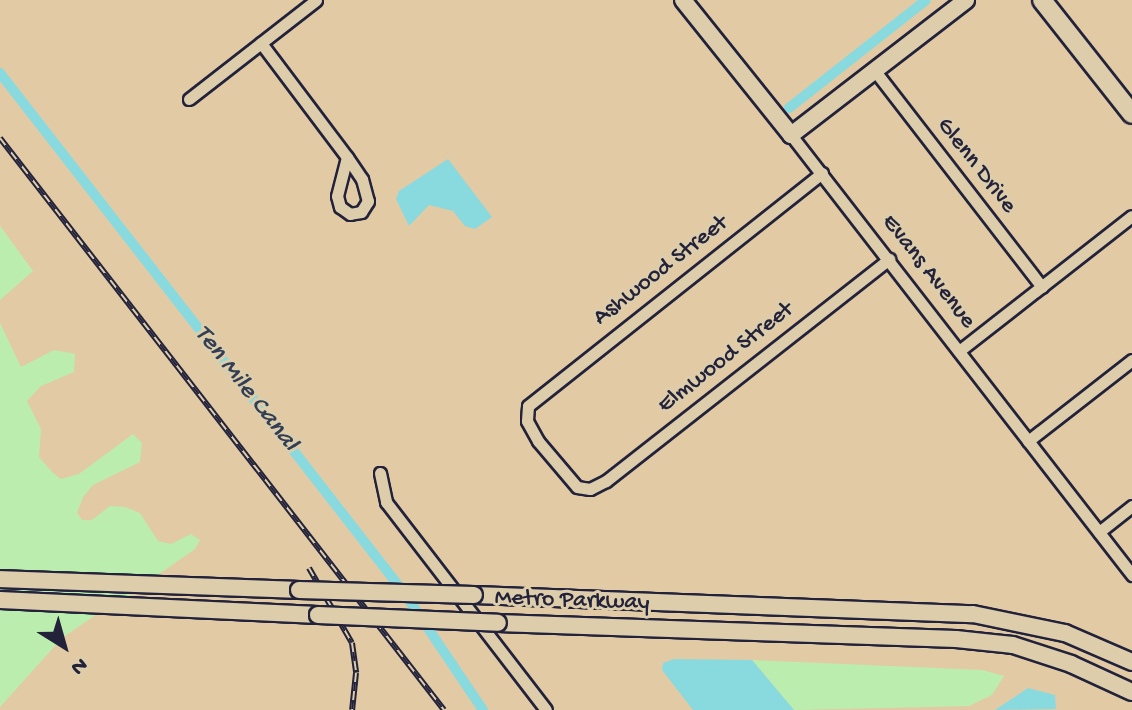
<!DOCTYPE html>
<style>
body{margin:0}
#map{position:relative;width:1132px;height:710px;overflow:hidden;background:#e2caa5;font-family:"Gochi Hand",sans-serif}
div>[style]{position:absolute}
.green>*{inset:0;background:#bbeeae}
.water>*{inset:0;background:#88dadf}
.canal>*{height:10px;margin:-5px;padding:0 5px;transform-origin:5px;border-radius:5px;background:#88dadf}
.roads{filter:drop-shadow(2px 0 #22223b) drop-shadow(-2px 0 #22223b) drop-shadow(0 2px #22223b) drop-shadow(0 -2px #22223b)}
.street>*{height:11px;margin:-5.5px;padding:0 5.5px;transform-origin:5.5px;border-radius:5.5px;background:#decdaa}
.secondary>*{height:16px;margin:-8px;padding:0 8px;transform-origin:8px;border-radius:8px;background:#decdaa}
.primary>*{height:18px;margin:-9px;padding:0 9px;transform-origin:9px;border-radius:9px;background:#decdaa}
.rail>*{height:6px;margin-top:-3px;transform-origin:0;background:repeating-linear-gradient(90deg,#decdaa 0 9px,#22223b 0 18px);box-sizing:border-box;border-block:2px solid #22223b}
.bridges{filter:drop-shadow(2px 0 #22223b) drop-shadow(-2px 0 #22223b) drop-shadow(0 2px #22223b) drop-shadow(0 -2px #22223b)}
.secondary-bridge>*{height:16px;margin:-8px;padding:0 8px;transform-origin:8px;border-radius:8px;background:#decdaa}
span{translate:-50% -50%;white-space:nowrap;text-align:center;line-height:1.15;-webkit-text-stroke:6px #decdaa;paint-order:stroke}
.street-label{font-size:24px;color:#22223b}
.water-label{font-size:26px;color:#313e54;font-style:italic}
.north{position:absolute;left:24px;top:606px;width:80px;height:80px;-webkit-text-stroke:6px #decdaa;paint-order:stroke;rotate:143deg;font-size:22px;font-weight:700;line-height:32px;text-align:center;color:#22223b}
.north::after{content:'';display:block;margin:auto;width:28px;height:36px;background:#22223b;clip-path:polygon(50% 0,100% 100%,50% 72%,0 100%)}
</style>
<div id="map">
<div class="green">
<div style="clip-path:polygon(0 226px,33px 271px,0 300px)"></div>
<div style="clip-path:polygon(0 323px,21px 367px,54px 350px,75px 354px,74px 372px,41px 386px,27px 401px,41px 429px,39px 457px,52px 472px,61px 479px,79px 474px,133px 434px,142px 443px,140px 462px,93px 485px,83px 497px,77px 513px,82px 520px,92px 520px,110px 506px,125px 507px,140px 513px,158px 541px,171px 544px,191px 534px,200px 540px,195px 549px,152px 579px,0 574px)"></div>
<div style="clip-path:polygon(0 585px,140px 589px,120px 601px,0 595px)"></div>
<div style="clip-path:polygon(0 606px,103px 610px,62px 638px,0 707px)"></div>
<div style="clip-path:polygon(752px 660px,982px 670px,1004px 676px,992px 695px,969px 706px,794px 710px)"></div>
</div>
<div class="water">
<div style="clip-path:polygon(448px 159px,492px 217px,475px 229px,465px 226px,453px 211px,429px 205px,409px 226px,396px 199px,399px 191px)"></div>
<div style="clip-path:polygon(674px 659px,752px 660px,794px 710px,693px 710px,662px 670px,663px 663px)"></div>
<div style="clip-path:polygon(1028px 688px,1055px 695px,1056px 709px,995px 710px)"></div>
</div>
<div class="canal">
<div style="left:0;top:73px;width:660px;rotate:52.14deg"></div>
<div style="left:405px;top:594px;width:140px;rotate:56.1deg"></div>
<div style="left:789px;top:108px;width:174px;rotate:-38.2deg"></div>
</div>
<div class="roads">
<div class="street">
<div style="left:261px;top:43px;width:143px;rotate:53deg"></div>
<div style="left:875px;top:71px;width:273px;rotate:52.3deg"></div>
<div style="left:189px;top:99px;width:161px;rotate:-37.9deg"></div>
<div style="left:791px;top:135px;width:557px;rotate:52.22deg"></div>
<div style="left:347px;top:157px;width:27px;rotate:56deg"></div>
<div style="left:362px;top:179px;width:23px;rotate:75deg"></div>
<div style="left:368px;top:201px;width:13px;rotate:122deg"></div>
<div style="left:361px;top:212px;width:11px;rotate:170deg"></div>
<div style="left:350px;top:214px;width:12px;rotate:-145deg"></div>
<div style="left:340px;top:207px;width:11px;rotate:-105deg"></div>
<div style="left:337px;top:196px;width:40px;rotate:-75.6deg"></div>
<div style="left:822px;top:173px;width:375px;rotate:141.6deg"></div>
<div style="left:528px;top:406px;width:15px;rotate:94deg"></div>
<div style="left:527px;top:421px;width:23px;rotate:61deg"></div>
<div style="left:538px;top:441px;width:60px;rotate:49.7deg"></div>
<div style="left:577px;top:487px;width:13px;rotate:9deg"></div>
<div style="left:590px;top:489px;width:18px;rotate:-27deg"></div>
<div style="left:606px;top:481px;width:360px;rotate:-38.1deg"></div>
<div style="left:959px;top:351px;width:219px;rotate:-38deg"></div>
<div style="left:1028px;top:441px;width:132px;rotate:-37.9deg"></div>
<div style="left:380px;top:473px;width:30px;rotate:78deg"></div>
<div style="left:386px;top:502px;width:262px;rotate:52.4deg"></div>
<div style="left:1099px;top:532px;width:42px;rotate:-38.2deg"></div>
</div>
<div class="secondary">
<div style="left:683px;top:0;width:173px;rotate:51.3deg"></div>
<div style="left:791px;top:135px;width:221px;rotate:-37.6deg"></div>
<div style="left:0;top:579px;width:299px;rotate:2.1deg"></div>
<div style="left:474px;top:595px;width:499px;rotate:2.2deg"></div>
<div style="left:973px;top:614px;width:94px;rotate:11.7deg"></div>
<div style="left:1065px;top:633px;width:73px;rotate:23.4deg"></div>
<div style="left:0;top:600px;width:318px;rotate:2.7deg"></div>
<div style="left:498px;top:623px;width:458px;rotate:2deg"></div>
<div style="left:956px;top:639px;width:57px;rotate:6deg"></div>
<div style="left:1013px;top:645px;width:61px;rotate:18.1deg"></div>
<div style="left:1071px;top:664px;width:67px;rotate:24.7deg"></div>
</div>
<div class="primary">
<div style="left:1042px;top:0;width:145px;rotate:51.7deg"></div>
</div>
</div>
<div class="rail">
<div style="left:0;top:138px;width:724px;rotate:52.18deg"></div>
<div style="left:309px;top:568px;width:86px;rotate:60.2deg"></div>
<div style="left:352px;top:643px;width:30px;rotate:82deg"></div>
<div style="left:356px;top:673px;width:37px;rotate:96deg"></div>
</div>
<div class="bridges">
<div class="secondary-bridge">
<div style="left:299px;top:590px;width:175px;rotate:1.6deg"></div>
<div style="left:318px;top:615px;width:180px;rotate:2.5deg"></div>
</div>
</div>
<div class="street-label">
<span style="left:976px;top:166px;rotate:52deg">Glenn Drive</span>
<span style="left:661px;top:271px;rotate:-38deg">Ashwood Street</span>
<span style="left:928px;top:272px;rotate:52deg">Evans Avenue</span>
<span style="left:726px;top:358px;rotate:-38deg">Elmwood Street</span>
<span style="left:572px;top:601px;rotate:2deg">Metro Parkway</span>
</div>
<div class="water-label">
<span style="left:245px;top:389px;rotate:52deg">Ten Mile Canal</span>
</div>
<div class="north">N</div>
</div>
